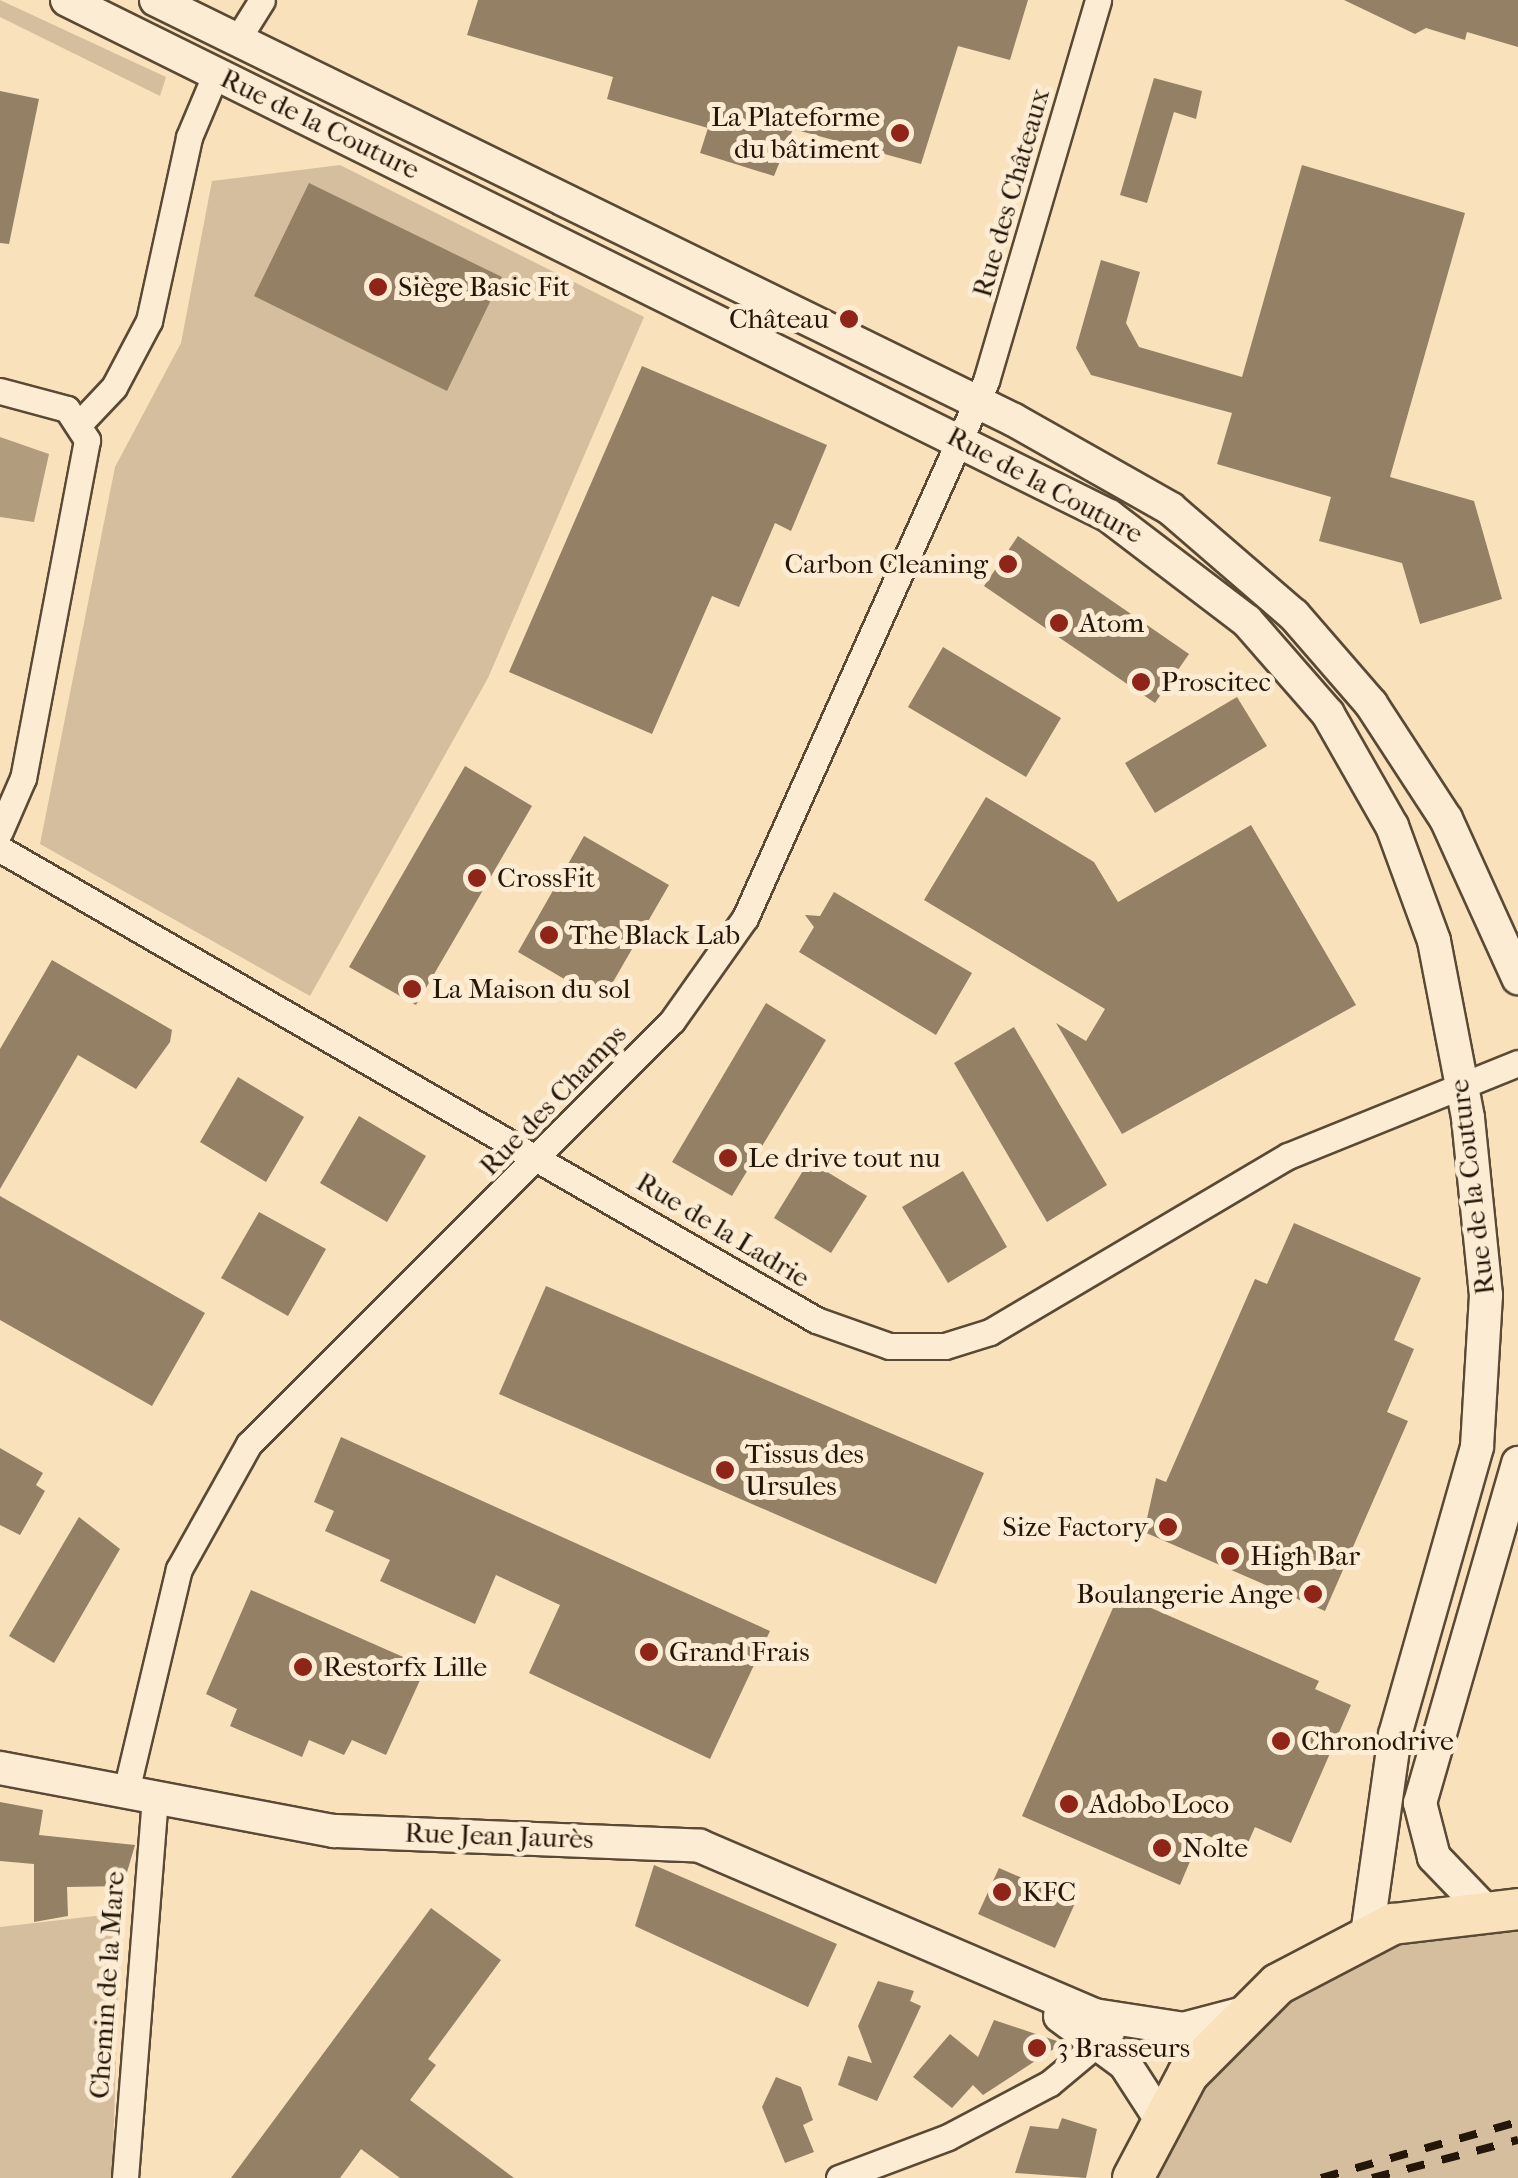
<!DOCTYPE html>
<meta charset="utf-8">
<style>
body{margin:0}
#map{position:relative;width:1518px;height:2178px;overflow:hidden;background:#f9e1bb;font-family:"IM FELL French Canon",serif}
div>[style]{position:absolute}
.green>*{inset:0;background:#d5be9d}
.water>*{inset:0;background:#b19c7e}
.building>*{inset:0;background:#938065}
.roads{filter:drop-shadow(2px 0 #594935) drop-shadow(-2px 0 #594935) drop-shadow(0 2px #594935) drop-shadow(0 -2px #594935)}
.minor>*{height:25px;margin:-12.5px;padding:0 12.5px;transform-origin:12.5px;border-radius:12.5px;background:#fbecd3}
.tertiary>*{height:32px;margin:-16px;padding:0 16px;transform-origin:16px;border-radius:16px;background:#fbecd3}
.primary>*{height:40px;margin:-20px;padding:0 20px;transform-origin:20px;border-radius:20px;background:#f9e1bb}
.rail>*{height:8px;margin-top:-4px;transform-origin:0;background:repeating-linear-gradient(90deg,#241608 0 18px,transparent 0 36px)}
.dots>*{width:28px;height:28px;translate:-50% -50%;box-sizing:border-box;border:5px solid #fbecd3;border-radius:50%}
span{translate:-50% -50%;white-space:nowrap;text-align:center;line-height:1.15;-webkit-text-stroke:10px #fbecd3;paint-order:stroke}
.poi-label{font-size:28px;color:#241608}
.right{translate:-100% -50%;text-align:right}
.left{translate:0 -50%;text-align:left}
.street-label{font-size:28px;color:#241608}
</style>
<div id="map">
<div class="green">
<div style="clip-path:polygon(0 0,166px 77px,160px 96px,0 17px)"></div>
<div style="clip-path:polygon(340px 165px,644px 317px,488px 678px,310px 996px,40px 844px,115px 467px,181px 343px,212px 181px)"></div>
<div style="clip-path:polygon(121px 1913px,112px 2178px,0 2178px,0 1927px)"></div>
<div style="clip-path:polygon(1518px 1926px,1518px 2178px,1151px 2178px,1195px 2091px,1296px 1992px,1399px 1940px)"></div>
</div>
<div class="water">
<div style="clip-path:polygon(0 437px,49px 454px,34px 522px,0 517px)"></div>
</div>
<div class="building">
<div style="clip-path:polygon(478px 0,1028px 0,1010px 60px,958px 46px,921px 164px,793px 129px,774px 176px,700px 153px,708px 128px,607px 99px,613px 77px,467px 35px)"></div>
<div style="clip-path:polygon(1344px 0,1518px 0,1518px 47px,1467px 32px,1465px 40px,1426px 28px,1415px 34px)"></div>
<div style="clip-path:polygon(1154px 78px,1202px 91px,1196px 119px,1174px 112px,1147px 203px,1120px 195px)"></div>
<div style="clip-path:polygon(0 91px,39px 99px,9px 244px,0 243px)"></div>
<div style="clip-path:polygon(1302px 165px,1465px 213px,1390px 477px,1474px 501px,1502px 599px,1420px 624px,1402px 563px,1319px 541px,1331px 497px,1217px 464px,1232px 413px,1091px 375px,1076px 348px,1101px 260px,1140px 272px,1126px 323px,1139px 347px,1242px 377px)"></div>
<div style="clip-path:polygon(309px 183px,502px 277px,447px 391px,254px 296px)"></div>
<div style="clip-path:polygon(642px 366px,827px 445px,791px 531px,775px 523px,739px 607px,712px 596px,652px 734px,509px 672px)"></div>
<div style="clip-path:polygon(1018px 536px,1189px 654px,1155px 703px,984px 586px)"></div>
<div style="clip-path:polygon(943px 647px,1061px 718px,1026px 777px,908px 707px)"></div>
<div style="clip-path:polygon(1237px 697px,1267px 746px,1155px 813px,1125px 763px)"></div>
<div style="clip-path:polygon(465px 766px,532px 806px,416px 1005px,349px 967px)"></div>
<div style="clip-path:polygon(986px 797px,1094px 862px,1118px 902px,1251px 825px,1356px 1005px,1122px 1134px,1056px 1023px,1086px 1041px,1105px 1009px,924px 900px)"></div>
<div style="clip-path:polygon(584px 836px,669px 885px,602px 1001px,518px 952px)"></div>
<div style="clip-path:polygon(834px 892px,972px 973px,936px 1035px,799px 952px,814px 927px,805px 915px,820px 916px)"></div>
<div style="clip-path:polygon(52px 960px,172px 1030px,170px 1042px,136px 1089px,78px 1055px,0 1189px,0 1049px)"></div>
<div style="clip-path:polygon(766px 1003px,826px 1040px,732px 1196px,672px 1162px)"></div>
<div style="clip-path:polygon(1014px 1027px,1107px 1185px,1047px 1222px,954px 1063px)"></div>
<div style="clip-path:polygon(238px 1077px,304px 1117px,266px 1182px,200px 1142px)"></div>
<div style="clip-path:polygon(359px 1116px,426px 1156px,387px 1222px,320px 1183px)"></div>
<div style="clip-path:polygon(809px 1161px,867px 1196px,831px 1253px,774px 1218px)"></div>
<div style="clip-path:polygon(963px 1171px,1007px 1247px,948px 1283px,902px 1207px)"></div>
<div style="clip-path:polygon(0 1196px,205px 1313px,152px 1406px,0 1320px)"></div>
<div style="clip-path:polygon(259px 1212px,326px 1249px,288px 1316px,221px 1278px)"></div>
<div style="clip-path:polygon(1294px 1223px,1421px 1278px,1394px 1340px,1414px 1349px,1387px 1412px,1408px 1421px,1325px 1611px,1144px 1532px,1156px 1478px,1166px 1482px,1255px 1279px,1267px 1284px)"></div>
<div style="clip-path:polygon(546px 1286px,984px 1473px,936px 1584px,499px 1394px)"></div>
<div style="clip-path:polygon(341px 1437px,770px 1631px,710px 1759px,529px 1673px,560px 1605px,496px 1575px,475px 1624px,380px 1581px,390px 1560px,325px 1531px,334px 1511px,314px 1502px)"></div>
<div style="clip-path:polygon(0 1448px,43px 1473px,36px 1485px,45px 1491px,20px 1535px,0 1525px)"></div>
<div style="clip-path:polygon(79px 1517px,120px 1549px,54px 1663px,9px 1636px)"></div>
<div style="clip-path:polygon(251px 1590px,426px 1667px,386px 1755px,352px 1740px,344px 1755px,309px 1740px,302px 1757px,230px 1726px,237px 1709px,206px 1694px)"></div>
<div style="clip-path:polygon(1119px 1594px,1319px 1681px,1315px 1689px,1351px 1705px,1291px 1843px,1255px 1827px,1244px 1852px,1202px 1833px,1180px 1885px,1022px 1816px)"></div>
<div style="clip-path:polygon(0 1802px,43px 1810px,39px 1835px,135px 1845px,123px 1886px,67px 1887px,68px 1916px,34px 1922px,34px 1864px,0 1861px)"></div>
<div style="clip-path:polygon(654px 1865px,837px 1944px,808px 2007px,635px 1926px)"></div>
<div style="clip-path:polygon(999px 1868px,1076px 1901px,1055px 1948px,978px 1914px)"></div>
<div style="clip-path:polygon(431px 1908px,501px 1960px,428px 2059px,436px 2065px,410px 2100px,514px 2178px,400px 2178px,361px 2149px,340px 2178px,231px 2178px)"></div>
<div style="clip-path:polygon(878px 1981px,914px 1991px,910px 2001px,921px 2006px,877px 2101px,838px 2085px,848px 2056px,872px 2063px,858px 2026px)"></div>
<div style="clip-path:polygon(994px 2020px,1063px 2043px,983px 2095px,973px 2085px,952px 2108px,913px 2077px,950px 2034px,978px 2057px)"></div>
<div style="clip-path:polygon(776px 2077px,801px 2087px,813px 2120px,803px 2125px,814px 2152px,785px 2163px,762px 2107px)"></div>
<div style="clip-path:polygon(1062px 2118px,1097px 2129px,1086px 2178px,1015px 2173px,1030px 2126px,1058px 2129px)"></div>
</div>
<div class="roads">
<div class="minor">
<div style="left:237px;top:40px;width:47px;rotate:-58deg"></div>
<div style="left:0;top:391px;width:69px;rotate:15deg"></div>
<div style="left:67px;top:409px;width:37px;rotate:57deg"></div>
<div style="left:87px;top:440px;width:344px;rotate:100.7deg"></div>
<div style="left:23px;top:778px;width:58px;rotate:113.5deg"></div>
<div style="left:81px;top:422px;width:48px;rotate:-46.7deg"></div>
<div style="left:114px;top:387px;width:75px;rotate:-62.1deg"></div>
<div style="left:149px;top:321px;width:188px;rotate:-77.7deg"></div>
<div style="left:189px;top:137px;width:69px;rotate:-67.1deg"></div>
<div style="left:0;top:849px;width:942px;rotate:29.99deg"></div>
<div style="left:816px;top:1320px;width:77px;rotate:19.6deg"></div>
<div style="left:889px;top:1346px;width:56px"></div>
<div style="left:945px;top:1346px;width:47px;rotate:-17.3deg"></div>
<div style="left:990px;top:1332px;width:346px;rotate:-30.6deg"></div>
<div style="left:1288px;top:1156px;width:248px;rotate:-22deg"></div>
<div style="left:126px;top:1791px;width:228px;rotate:-76.6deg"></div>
<div style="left:179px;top:1569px;width:143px;rotate:-60.8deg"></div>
<div style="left:249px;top:1444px;width:598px;rotate:-45deg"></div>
<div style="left:672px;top:1021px;width:126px;rotate:-54.7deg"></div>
<div style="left:745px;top:918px;width:589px;rotate:-65.83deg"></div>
<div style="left:986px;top:381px;width:397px;rotate:-73.6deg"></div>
<div style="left:125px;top:2178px;width:381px;rotate:-85.5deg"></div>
<div style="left:839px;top:2178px;width:116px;rotate:-20.6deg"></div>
<div style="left:948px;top:2137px;width:115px;rotate:-27.9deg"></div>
<div style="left:1050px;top:2083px;width:80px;rotate:-39.9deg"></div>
</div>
<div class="tertiary">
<div style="left:67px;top:0;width:1163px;rotate:26.34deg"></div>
<div style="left:1109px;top:516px;width:173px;rotate:37.3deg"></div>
<div style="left:1247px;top:621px;width:123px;rotate:48.9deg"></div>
<div style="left:1328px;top:714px;width:129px;rotate:60.3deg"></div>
<div style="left:1392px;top:826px;width:122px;rotate:69.9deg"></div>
<div style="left:1434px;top:941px;width:180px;rotate:79.1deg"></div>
<div style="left:1468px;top:1118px;width:178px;rotate:84.2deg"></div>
<div style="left:1486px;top:1295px;width:152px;rotate:93.4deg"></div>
<div style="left:1477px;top:1447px;width:299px;rotate:105.9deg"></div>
<div style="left:1395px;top:1735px;width:200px;rotate:98deg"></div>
<div style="left:156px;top:0;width:955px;rotate:26.08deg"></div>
<div style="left:1014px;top:420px;width:180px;rotate:29.5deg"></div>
<div style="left:1171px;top:509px;width:162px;rotate:40.8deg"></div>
<div style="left:1294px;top:615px;width:118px;rotate:49.1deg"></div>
<div style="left:1371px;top:704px;width:137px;rotate:56.9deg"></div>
<div style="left:1446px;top:819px;width:175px;rotate:65.6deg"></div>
<div style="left:0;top:1768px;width:340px;rotate:10.7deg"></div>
<div style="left:334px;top:1831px;width:366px;rotate:2.3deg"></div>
<div style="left:700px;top:1846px;width:429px;rotate:23.2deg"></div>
<div style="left:1094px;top:2015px;width:90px;rotate:8.9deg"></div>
<div style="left:1183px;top:2029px;width:59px;rotate:-14.7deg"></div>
<div style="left:1483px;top:1908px;width:71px;rotate:-133.9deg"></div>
<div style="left:1434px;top:1857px;width:56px;rotate:-104.5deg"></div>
<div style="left:1420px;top:1803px;width:354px;rotate:-73.9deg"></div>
<div style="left:1060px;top:2016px;width:81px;rotate:36.4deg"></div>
<div style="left:1125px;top:2064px;width:64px;rotate:57.1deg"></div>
</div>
<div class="primary">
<div style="left:1133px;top:2178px;width:118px;rotate:-62.1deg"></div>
<div style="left:1188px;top:2074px;width:127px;rotate:-45deg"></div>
<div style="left:1278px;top:1984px;width:130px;rotate:-27.6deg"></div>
<div style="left:1393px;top:1924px;width:126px;rotate:-6.8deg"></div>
</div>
</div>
<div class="rail">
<div style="left:1321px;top:2178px;width:205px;rotate:-15.9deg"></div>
<div style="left:1372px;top:2178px;width:151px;rotate:-14.6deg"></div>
</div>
<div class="dots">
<div style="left:900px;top:133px;background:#8f2418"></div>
<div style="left:378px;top:287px;background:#8f2418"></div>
<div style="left:849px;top:319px;background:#8f2418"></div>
<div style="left:1008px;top:564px;background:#8f2418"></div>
<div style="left:1059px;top:623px;background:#8f2418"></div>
<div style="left:1141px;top:682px;background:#8f2418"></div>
<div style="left:477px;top:878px;background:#8f2418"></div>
<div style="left:549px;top:935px;background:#8f2418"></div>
<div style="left:412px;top:989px;background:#8f2418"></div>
<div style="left:728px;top:1158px;background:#8f2418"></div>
<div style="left:725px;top:1470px;background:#8f2418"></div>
<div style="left:1168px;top:1527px;background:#8f2418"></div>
<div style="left:1230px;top:1556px;background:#8f2418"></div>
<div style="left:1313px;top:1594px;background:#8f2418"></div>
<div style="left:649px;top:1652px;background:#8f2418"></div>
<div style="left:303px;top:1667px;background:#8f2418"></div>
<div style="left:1281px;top:1741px;background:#8f2418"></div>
<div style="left:1069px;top:1804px;background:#8f2418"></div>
<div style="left:1162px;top:1848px;background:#8f2418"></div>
<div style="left:1002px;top:1892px;background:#8f2418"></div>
<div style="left:1037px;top:2048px;background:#8f2418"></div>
</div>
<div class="poi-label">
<span class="right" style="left:880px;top:133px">La Plateforme<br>du bâtiment</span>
<span class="left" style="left:398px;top:287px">Siège Basic Fit</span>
<span class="right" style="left:829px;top:319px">Château</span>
<span class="right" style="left:988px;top:564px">Carbon Cleaning</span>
<span class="left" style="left:1079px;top:623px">Atom</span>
<span class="left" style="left:1161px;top:682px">Proscitec</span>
<span class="left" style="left:497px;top:878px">CrossFit</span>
<span class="left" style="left:569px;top:935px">The Black Lab</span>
<span class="left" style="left:432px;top:989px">La Maison du sol</span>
<span class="left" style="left:748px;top:1158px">Le drive tout nu</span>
<span class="left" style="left:745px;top:1470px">Tissus des<br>Ursules</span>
<span class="right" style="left:1148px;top:1527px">Size Factory</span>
<span class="left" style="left:1250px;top:1556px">High Bar</span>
<span class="right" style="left:1293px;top:1594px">Boulangerie Ange</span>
<span class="left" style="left:669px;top:1652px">Grand Frais</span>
<span class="left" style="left:323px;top:1667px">Restorfx Lille</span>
<span class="left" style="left:1301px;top:1741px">Chronodrive</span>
<span class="left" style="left:1089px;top:1804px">Adobo Loco</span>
<span class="left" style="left:1182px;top:1848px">Nolte</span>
<span class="left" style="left:1022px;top:1892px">KFC</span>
<span class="left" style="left:1057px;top:2048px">3 Brasseurs</span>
</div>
<div class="street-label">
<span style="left:320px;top:124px;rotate:26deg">Rue de la Couture</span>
<span style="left:1011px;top:193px;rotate:-74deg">Rue des Châteaux</span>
<span style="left:1045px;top:485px;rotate:28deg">Rue de la Couture</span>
<span style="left:553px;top:1100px;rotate:-46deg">Rue des Champs</span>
<span style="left:1472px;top:1187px;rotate:-97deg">Rue de la Couture</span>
<span style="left:723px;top:1230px;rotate:31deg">Rue de la Ladrie</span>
<span style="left:499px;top:1836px;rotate:2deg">Rue Jean Jaurès</span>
<span style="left:107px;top:1985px;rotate:-86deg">Chemin de la Mare</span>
</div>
</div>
